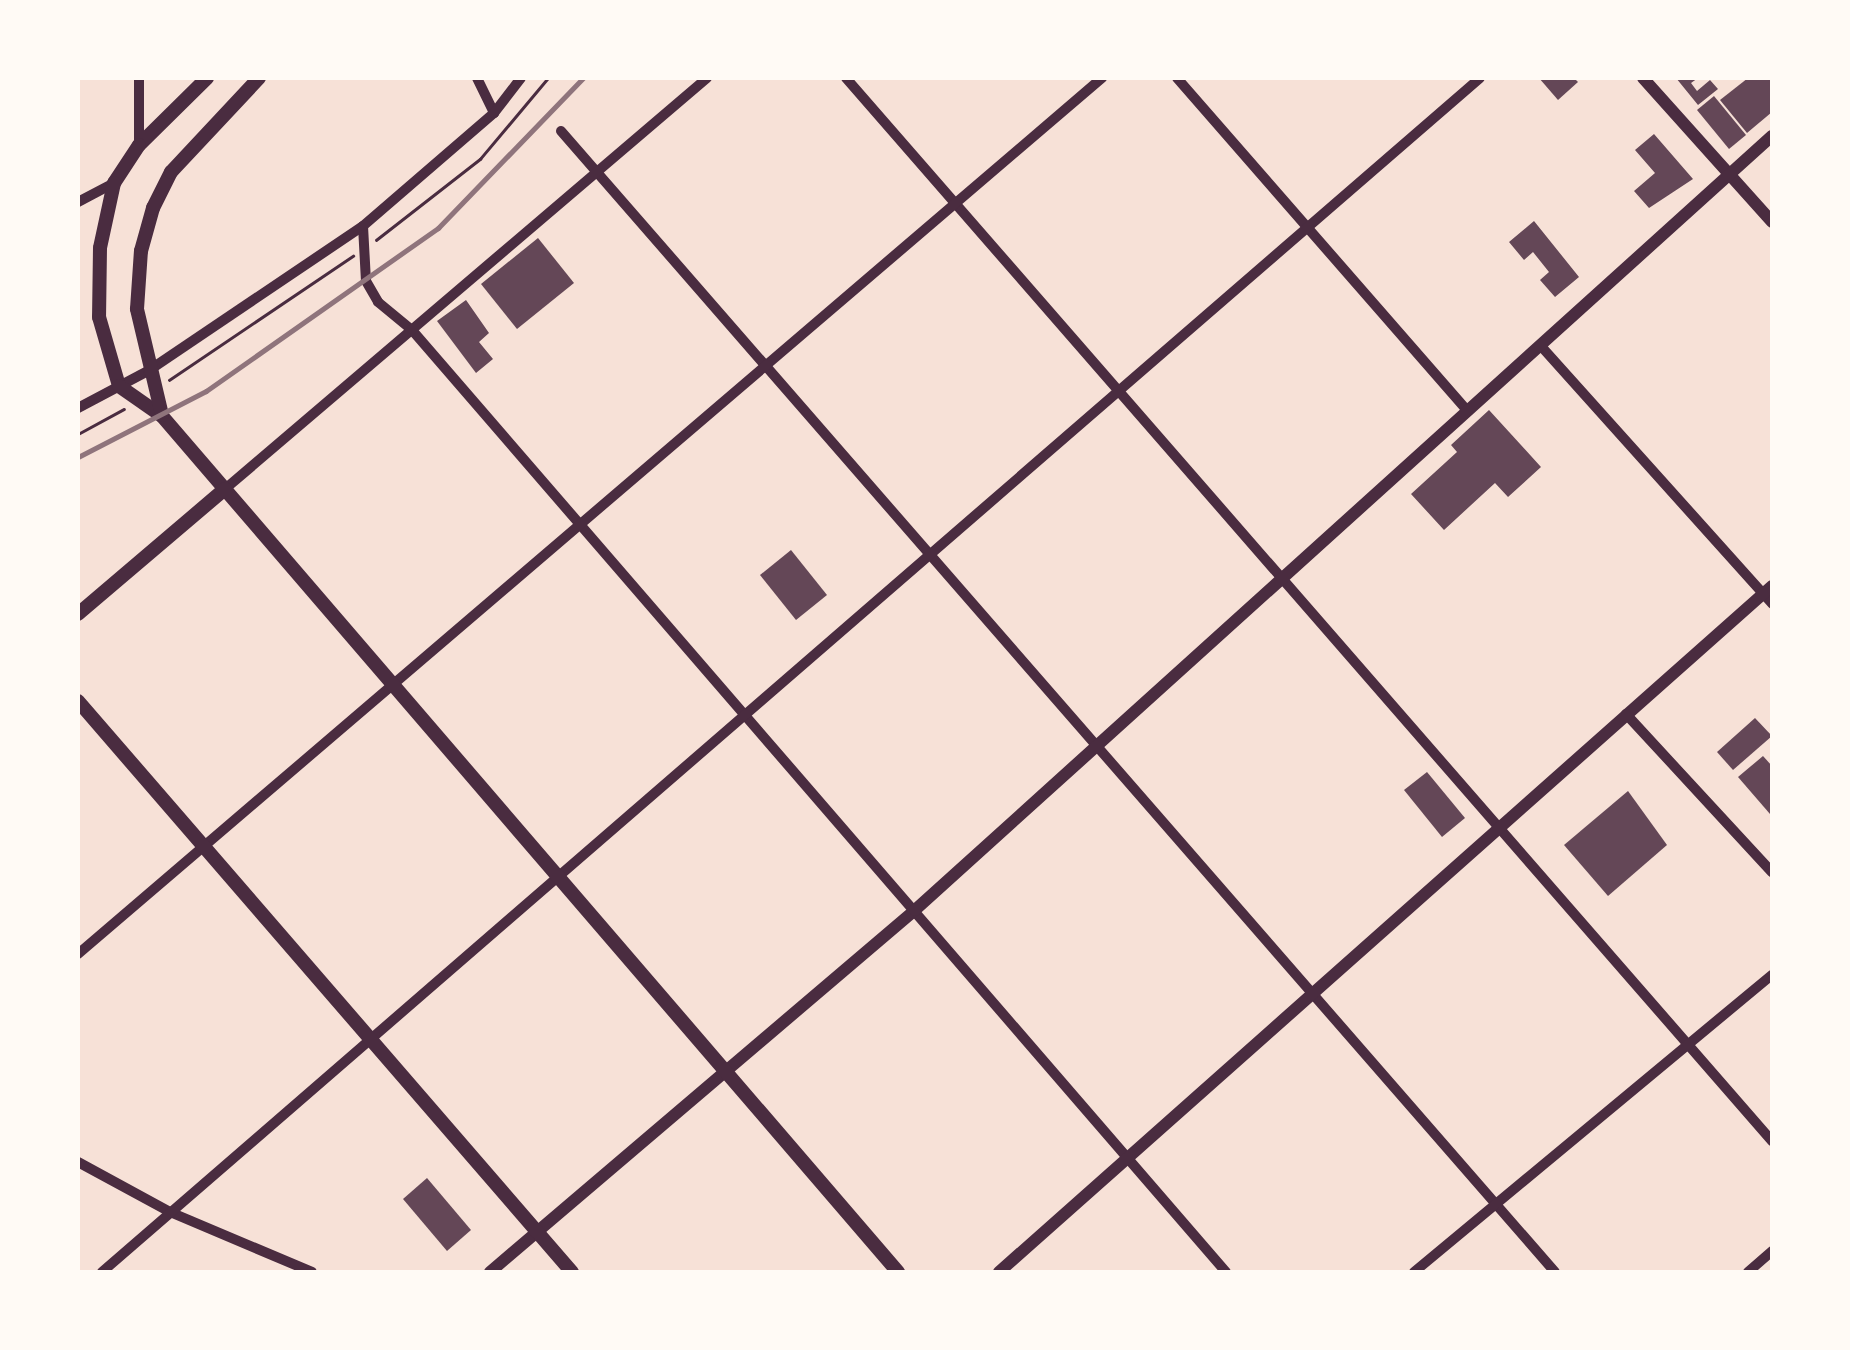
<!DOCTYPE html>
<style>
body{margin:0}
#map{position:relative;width:1850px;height:1350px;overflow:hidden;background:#f7e1d7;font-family:Lato,sans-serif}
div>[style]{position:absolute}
.building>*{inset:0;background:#644757}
.path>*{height:2.5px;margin:-1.25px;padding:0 1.25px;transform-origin:1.25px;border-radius:1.25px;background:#4a2c40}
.minor>*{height:10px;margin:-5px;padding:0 5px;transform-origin:5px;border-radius:5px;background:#4a2c40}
.tertiary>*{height:12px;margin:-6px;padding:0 6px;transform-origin:6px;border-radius:6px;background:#4a2c40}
.secondary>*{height:14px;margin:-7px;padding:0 7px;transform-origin:7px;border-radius:7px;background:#4a2c40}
.rail>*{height:5px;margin:-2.5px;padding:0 2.5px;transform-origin:2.5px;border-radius:2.5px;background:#8f747c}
span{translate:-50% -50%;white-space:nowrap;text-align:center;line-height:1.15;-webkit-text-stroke:8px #fffaf5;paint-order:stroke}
.frame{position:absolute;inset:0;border:80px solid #fffaf5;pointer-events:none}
</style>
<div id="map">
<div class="building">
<div style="clip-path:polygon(1539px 78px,1574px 78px,1578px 82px,1558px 100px)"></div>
<div style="clip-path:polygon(1676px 78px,1698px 78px,1691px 83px,1697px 91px,1710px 80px,1718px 89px,1698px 105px)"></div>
<div style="clip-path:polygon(1748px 78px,1772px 78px,1772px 112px,1747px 133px,1720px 100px)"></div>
<div style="clip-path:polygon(1714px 96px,1746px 135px,1729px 149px,1697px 110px)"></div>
<div style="clip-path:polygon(1654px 134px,1693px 179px,1649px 208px,1634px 191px,1655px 173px,1635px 150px)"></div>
<div style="clip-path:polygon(1534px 221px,1579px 277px,1555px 297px,1540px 280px,1549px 272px,1533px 252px,1524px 260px,1509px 242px)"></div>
<div style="clip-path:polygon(538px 238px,574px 283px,517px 329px,481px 284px)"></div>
<div style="clip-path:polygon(466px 300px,489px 333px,479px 342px,493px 359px,476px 373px,437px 321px)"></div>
<div style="clip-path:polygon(1489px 410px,1541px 467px,1508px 497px,1495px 483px,1444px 530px,1411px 494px,1457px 452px,1451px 445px)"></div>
<div style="clip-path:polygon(791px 550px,827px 595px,796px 620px,760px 575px)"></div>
<div style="clip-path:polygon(1755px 718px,1772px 736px,1733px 770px,1717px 752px)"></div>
<div style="clip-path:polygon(1763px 756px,1772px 766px,1770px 814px,1738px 777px)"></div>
<div style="clip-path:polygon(1427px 772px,1465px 818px,1442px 837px,1404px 790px)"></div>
<div style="clip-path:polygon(1628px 791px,1667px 845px,1608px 896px,1564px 845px)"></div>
<div style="clip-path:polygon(427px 1178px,471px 1230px,447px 1251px,403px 1199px)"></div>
</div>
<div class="path">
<div style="left:376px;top:240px;width:132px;rotate:-37.9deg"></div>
<div style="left:480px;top:159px;width:106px;rotate:-50deg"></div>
<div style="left:169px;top:380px;width:222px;rotate:-34deg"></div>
<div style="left:78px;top:434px;width:52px;rotate:-28.5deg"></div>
</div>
<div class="minor">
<div style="left:139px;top:78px;width:67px;rotate:90deg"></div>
<div style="left:477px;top:78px;width:39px;rotate:64deg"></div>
<div style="left:846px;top:78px;width:1410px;rotate:48.94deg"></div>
<div style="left:1177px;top:78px;width:442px;rotate:48.9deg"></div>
<div style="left:561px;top:131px;width:1513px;rotate:48.94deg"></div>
<div style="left:78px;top:202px;width:41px;rotate:-27.8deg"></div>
<div style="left:363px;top:226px;width:55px;rotate:86.9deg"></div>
<div style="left:366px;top:281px;width:24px;rotate:60deg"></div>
<div style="left:378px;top:302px;width:44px;rotate:39.5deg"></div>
<div style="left:412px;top:330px;width:1245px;rotate:49.17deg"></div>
<div style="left:1540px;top:345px;width:348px;rotate:48.1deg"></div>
<div style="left:78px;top:408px;width:79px;rotate:-27.9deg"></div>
<div style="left:148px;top:371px;width:259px;rotate:-34deg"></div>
<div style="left:363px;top:226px;width:173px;rotate:-40.8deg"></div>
<div style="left:494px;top:113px;width:44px;rotate:-52.4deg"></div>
<div style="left:225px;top:489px;width:633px;rotate:-40.45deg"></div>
<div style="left:1626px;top:714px;width:215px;rotate:47.3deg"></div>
<div style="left:78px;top:954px;width:1348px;rotate:-40.55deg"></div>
<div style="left:78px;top:1162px;width:105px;rotate:28.5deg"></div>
<div style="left:170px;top:1212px;width:154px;rotate:22.9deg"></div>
<div style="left:102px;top:1272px;width:1823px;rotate:-40.91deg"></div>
<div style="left:1414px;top:1272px;width:465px;rotate:-39.7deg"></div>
<div style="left:1748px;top:1272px;width:32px;rotate:-41deg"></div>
</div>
<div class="tertiary">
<div style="left:1643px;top:78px;width:193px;rotate:48.1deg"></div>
<div style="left:490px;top:1272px;width:558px;rotate:-40.42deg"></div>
<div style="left:915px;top:910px;width:1155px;rotate:-42.09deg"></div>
<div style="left:999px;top:1272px;width:1034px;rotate:-41.59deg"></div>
</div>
<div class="secondary">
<div style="left:207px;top:78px;width:95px;rotate:135.4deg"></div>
<div style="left:139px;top:145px;width:45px;rotate:123.3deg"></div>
<div style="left:114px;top:183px;width:66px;rotate:102.2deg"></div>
<div style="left:100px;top:248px;width:69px;rotate:90.8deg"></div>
<div style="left:99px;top:317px;width:72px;rotate:73.8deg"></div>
<div style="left:119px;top:386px;width:52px;rotate:34.9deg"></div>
<div style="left:162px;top:416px;width:1129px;rotate:49.31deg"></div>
<div style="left:162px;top:415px;width:109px;rotate:-103.3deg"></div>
<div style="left:137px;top:309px;width:58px;rotate:-86.1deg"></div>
<div style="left:141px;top:251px;width:45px;rotate:-74.4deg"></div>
<div style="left:153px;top:208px;width:40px;rotate:-63.4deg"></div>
<div style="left:171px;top:172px;width:129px;rotate:-46.9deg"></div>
<div style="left:78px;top:614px;width:193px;rotate:-40.4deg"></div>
<div style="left:78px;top:701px;width:755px;rotate:49.14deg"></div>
</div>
<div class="rail">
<div style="left:78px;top:457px;width:144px;rotate:-27.3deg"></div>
<div style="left:206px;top:391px;width:284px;rotate:-35.1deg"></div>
<div style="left:438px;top:228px;width:209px;rotate:-46deg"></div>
</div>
<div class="frame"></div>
</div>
